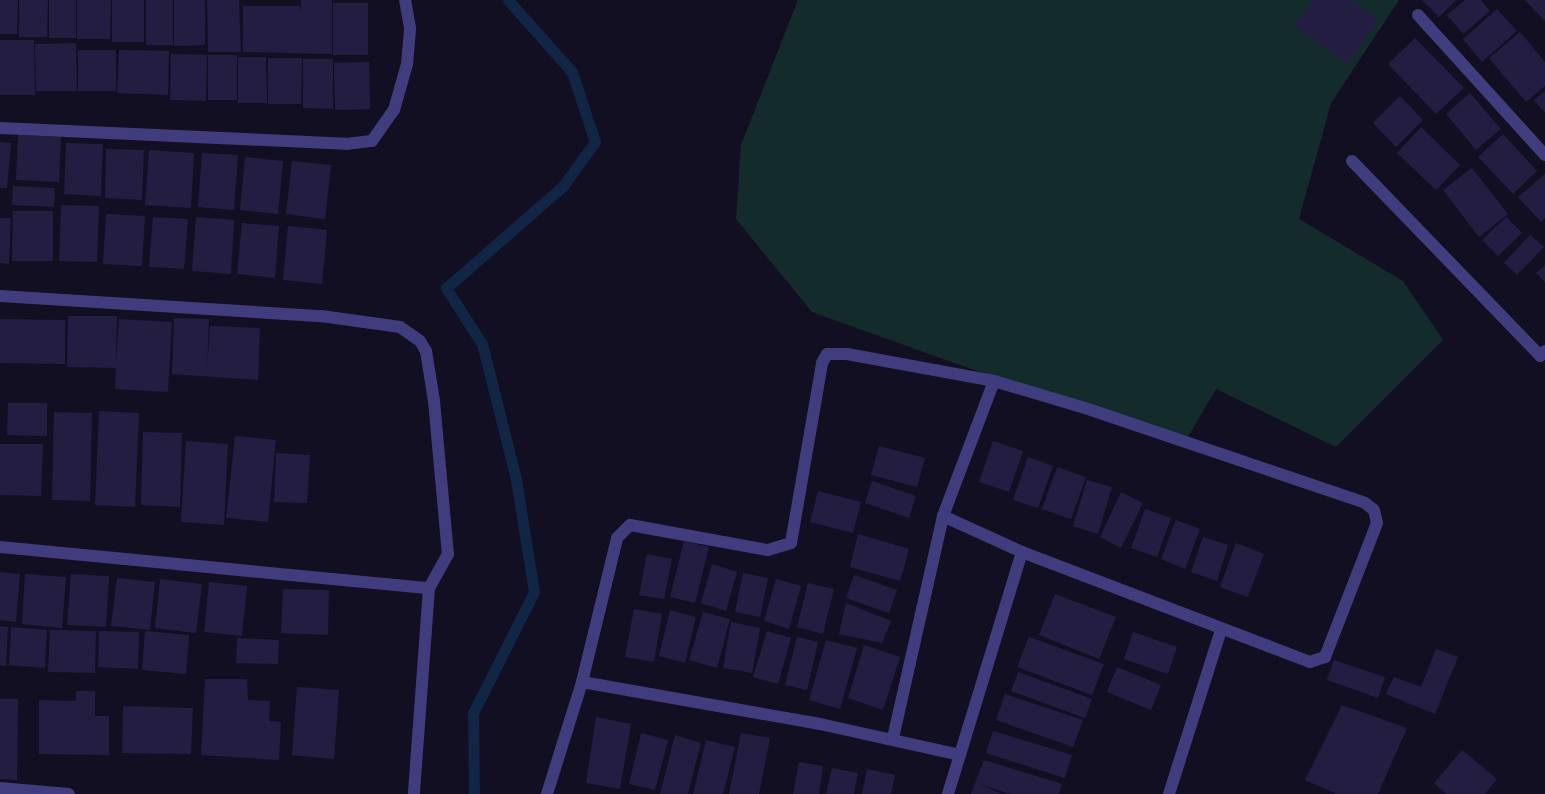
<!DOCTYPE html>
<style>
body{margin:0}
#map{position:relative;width:1545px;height:794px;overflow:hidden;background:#130f22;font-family:Barlow,sans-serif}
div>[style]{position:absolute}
.green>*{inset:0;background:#132c2b}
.stream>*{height:11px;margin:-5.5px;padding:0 5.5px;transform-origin:5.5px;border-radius:5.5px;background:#112545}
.building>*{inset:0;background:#241d42}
.minor>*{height:12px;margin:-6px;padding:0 6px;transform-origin:6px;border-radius:6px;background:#403d7e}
span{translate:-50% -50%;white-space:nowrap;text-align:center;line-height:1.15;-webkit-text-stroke:4.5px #130f22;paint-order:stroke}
</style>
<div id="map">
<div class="green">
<div style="clip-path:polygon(798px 0,1399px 0,1331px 103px,1299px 219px,1403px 281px,1443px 340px,1336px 447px,1216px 389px,1183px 445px,812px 312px,736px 219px,741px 145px)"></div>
</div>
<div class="stream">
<div style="left:474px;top:794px;width:81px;rotate:-90.7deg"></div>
<div style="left:473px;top:713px;width:136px;rotate:-63.2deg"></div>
<div style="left:534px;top:592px;width:114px;rotate:-99.1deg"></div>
<div style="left:516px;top:479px;width:139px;rotate:-104.1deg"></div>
<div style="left:482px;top:344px;width:67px;rotate:-122.7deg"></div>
<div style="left:446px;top:288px;width:155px;rotate:-41.1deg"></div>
<div style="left:563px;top:186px;width:54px;rotate:-54deg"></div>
<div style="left:595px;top:142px;width:74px;rotate:-108.2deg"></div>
<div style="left:572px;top:72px;width:96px;rotate:-131.6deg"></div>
</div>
<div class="building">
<div style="clip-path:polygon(0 0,18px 0,17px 34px,0 34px)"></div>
<div style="clip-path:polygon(19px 0,48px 0,47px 37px,19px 37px)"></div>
<div style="clip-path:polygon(49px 0,76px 0,76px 38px,49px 38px)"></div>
<div style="clip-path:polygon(77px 0,111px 0,110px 39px,77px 39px)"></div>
<div style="clip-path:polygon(112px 0,144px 0,144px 42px,112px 42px)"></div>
<div style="clip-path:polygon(146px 0,173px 0,173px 45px,146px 45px)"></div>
<div style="clip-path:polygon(174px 0,205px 0,205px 45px,174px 46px)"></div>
<div style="clip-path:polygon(207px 0,239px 0,241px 52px,208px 52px)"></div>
<div style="clip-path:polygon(301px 0,332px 0,332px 54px,243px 52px,243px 6px,300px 6px,301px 13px)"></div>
<div style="clip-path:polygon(1313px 0,1352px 0,1379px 20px,1347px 64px,1294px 26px)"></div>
<div style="clip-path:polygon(1422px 0,1456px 0,1439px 17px)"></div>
<div style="clip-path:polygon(1465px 0,1481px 0,1490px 11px,1463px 34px,1447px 15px)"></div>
<div style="clip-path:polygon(1525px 0,1545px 0,1545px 21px)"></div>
<div style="clip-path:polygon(333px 3px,368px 3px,368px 55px,333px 55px)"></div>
<div style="clip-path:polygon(1497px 9px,1517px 31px,1482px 62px,1463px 39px)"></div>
<div style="clip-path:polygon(1520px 32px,1545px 62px,1545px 86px,1526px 102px,1489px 58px)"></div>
<div style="clip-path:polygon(1415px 38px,1464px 88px,1436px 114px,1388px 64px)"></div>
<div style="clip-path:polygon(0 40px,34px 40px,35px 95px,0 95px)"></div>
<div style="clip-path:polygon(76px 43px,77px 91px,36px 91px,35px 44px)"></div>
<div style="clip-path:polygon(78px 50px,116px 50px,116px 91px,78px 91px)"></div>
<div style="clip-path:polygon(119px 50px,169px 51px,168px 95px,117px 93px)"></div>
<div style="clip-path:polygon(171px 54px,207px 55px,206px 101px,170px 100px)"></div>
<div style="clip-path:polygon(208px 55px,237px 55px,237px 100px,208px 100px)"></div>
<div style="clip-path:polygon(238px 57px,266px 57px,267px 103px,238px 103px)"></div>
<div style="clip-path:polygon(268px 58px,302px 58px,301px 104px,268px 104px)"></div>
<div style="clip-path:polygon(303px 59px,333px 59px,333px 109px,303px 108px)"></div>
<div style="clip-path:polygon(369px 62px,370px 109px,335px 110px,334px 63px)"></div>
<div style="clip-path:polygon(1545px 91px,1545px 113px,1534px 100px)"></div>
<div style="clip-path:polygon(1470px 93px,1501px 129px,1476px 150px,1446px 114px)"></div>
<div style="clip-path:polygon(1400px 96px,1423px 120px,1396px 147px,1373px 123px)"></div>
<div style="clip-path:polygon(1421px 127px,1460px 165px,1436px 190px,1397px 153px)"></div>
<div style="clip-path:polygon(1503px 134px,1537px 171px,1513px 194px,1478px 157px)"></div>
<div style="clip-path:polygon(18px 135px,61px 137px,59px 182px,16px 180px)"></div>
<div style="clip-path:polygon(0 142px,11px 143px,7px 188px,0 188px)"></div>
<div style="clip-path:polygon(66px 143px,103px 144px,101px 196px,64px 194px)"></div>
<div style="clip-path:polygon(106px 149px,144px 150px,142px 200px,105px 198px)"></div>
<div style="clip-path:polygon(149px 150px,194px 153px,191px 208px,145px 205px)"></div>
<div style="clip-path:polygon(202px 153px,238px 155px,234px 210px,198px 207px)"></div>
<div style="clip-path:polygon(245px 157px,283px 161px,278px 214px,240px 210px)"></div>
<div style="clip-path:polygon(292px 161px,331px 165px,325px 219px,286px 214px)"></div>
<div style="clip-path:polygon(1472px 168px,1508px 214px,1479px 237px,1443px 190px)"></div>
<div style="clip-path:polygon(1545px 174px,1545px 218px,1541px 222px,1518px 197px)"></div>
<div style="clip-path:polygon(13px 186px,55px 188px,54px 207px,12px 205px)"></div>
<div style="clip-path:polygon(61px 205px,99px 206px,97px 262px,59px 261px)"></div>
<div style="clip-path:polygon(13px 211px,53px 211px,53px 261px,12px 261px)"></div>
<div style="clip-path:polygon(106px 214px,145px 216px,142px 266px,103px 264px)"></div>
<div style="clip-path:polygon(153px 217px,188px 219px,184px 269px,149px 267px)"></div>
<div style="clip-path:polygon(196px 217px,234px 220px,231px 274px,192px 271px)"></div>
<div style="clip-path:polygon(1506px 217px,1522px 233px,1498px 256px,1482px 240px)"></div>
<div style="clip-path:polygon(0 218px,11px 218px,9px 264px,0 263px)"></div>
<div style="clip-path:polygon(242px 223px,279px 226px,275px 278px,237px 274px)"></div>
<div style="clip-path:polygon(288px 226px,327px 230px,322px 284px,283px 280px)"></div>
<div style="clip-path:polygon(1530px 235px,1544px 247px,1517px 275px,1504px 263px)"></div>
<div style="clip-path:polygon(1545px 265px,1545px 282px,1536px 273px)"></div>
<div style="clip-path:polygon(68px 316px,117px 316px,116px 365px,119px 319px,172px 322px,168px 392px,115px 389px,116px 368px,67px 367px)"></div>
<div style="clip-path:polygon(174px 318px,209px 319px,207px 369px,210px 326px,260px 328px,258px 380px,172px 374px)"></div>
<div style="clip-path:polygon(0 319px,65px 320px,65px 364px,0 363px)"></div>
<div style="clip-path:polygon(8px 403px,47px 403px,47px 436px,7px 435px)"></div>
<div style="clip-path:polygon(99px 411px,139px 413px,135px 507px,95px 505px)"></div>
<div style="clip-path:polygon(54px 412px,92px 413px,90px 501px,52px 500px)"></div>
<div style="clip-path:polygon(143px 432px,182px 433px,180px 507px,141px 505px)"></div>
<div style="clip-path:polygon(235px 436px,276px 440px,268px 522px,226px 518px)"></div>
<div style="clip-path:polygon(186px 441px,228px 444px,224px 525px,181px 522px)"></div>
<div style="clip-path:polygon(993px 441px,1023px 451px,1009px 492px,979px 482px)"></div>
<div style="clip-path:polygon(0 444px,43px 444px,41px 496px,0 495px)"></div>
<div style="clip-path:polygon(879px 446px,925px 458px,917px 487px,871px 475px)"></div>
<div style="clip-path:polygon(276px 453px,310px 455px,307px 503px,274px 502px)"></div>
<div style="clip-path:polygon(1028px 457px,1053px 466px,1038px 508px,1013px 500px)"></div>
<div style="clip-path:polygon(1057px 467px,1086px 477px,1071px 519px,1042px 509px)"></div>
<div style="clip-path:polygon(1087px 480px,1112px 487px,1098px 534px,1073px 526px)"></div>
<div style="clip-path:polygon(872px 481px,916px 496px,909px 518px,865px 503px)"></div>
<div style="clip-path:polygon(818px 491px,861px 502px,853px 533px,810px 522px)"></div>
<div style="clip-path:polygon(1121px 492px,1143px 503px,1121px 548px,1100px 537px)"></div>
<div style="clip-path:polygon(1145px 509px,1171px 518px,1157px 557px,1131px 548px)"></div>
<div style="clip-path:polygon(1176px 520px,1200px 529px,1185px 569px,1161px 559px)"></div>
<div style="clip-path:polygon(858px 534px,909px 549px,900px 581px,850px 567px)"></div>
<div style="clip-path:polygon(1203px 537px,1228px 545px,1217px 581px,1191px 572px)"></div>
<div style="clip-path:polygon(684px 541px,709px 547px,695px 603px,670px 597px)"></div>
<div style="clip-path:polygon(1236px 543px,1264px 554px,1248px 597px,1220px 587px)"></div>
<div style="clip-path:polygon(647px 554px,672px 559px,664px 599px,639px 595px)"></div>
<div style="clip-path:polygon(712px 564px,737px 572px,726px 611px,701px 603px)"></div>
<div style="clip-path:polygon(0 572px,20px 574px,16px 622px,0 620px)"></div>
<div style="clip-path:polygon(743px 573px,768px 578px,760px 617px,735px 612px)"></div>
<div style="clip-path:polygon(25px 574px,66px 577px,62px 628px,22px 624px)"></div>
<div style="clip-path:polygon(71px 574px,109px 576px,106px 627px,67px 625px)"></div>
<div style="clip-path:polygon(854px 575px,897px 590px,889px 613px,846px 598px)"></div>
<div style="clip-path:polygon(117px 578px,155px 582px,150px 630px,111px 626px)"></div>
<div style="clip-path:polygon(160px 579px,202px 584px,196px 633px,155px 628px)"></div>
<div style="clip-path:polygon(776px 579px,801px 586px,789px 629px,764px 621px)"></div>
<div style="clip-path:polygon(209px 582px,247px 586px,242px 636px,204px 632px)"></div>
<div style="clip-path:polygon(808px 583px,834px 589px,823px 634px,797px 627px)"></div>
<div style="clip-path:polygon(283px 589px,329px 590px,328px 635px,281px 633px)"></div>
<div style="clip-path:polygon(1055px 594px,1116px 617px,1099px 659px,1039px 635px)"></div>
<div style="clip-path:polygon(846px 603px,891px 621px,882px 643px,839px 634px)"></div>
<div style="clip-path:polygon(634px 609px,662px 614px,654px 662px,625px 657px)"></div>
<div style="clip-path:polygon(670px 610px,696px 617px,685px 663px,659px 656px)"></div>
<div style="clip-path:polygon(703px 612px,730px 619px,717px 668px,689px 660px)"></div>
<div style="clip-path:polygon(731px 622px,760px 628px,752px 673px,723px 668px)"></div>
<div style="clip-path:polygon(0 626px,8px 627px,6px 666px,0 665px)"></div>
<div style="clip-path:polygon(11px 627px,47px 630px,45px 668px,9px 665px)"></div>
<div style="clip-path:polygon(50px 630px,96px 631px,95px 673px,48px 672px)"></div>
<div style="clip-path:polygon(99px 631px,139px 632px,138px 669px,98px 667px)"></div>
<div style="clip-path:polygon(145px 631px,189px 635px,186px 674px,142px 670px)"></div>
<div style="clip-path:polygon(767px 631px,791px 638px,778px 684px,753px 677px)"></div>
<div style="clip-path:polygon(1133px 632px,1177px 647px,1168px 674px,1124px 659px)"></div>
<div style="clip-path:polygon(797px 637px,818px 642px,807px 690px,785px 685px)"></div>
<div style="clip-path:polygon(1029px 637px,1104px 664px,1092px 695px,1017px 667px)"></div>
<div style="clip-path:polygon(237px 638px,279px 640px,278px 664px,236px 663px)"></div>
<div style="clip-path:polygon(826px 640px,857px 648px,840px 709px,809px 700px)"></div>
<div style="clip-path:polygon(864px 645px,900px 657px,883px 710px,848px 698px)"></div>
<div style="clip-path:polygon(1436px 649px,1458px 657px,1435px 714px,1386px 694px,1394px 677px,1421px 687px)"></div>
<div style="clip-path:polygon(1334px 660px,1385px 677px,1378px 698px,1327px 680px)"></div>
<div style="clip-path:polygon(1117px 667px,1161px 685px,1151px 710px,1107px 692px)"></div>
<div style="clip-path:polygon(1018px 672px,1092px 699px,1085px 718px,1011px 691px)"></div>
<div style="clip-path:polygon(205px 679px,247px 679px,248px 700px,270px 701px,269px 721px,281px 722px,279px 760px,201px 755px)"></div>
<div style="clip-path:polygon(297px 687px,339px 690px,334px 759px,292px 755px)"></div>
<div style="clip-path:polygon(76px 691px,95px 691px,95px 716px,109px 716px,109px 755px,39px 754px,39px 700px,76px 701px)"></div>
<div style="clip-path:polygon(1005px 694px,1083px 720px,1073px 747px,996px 720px)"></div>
<div style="clip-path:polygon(0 699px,18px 699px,17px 780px,0 779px)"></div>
<div style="clip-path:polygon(1342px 705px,1407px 728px,1378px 794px,1337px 794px,1305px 780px)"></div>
<div style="clip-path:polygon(123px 706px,193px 708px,191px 754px,122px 753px)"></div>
<div style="clip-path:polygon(596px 717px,631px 724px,620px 789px,586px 783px)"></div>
<div style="clip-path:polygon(993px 731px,1072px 755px,1065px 778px,986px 753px)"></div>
<div style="clip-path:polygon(641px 733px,668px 740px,655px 790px,629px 784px)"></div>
<div style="clip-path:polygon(741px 733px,770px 738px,759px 794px,729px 794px)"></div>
<div style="clip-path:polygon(675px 735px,701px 743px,688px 794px,660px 794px)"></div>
<div style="clip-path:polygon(706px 740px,735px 747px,723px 794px,693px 794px)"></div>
<div style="clip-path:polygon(1462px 750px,1497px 779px,1485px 794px,1446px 794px,1434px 783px)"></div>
<div style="clip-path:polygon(984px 760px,1062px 784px,1059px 794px,1010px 794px,979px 784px,1002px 794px,971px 794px)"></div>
<div style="clip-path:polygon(799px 762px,823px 766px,819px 794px,793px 794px)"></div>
<div style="clip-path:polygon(832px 768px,858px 773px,854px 794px,826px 794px)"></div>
<div style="clip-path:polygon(867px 769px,895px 775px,891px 794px,862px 794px)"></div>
</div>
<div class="minor">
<div style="left:1418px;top:15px;width:189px;rotate:47.8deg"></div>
<div style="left:0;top:128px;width:346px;rotate:2.6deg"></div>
<div style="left:346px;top:144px;width:26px;rotate:-7deg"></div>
<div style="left:372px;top:141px;width:38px;rotate:-55deg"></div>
<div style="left:394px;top:110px;width:48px;rotate:-74.2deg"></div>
<div style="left:407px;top:64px;width:36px;rotate:-85deg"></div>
<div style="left:410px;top:28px;width:28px;rotate:-100deg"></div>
<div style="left:1352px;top:161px;width:271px;rotate:46deg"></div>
<div style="left:1540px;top:356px;width:7px;rotate:-45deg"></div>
<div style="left:0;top:296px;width:322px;rotate:3.6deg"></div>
<div style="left:321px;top:316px;width:80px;rotate:7.9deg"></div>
<div style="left:400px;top:327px;width:24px;rotate:35deg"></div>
<div style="left:420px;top:341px;width:12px;rotate:59deg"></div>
<div style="left:426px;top:351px;width:51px;rotate:80.9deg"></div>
<div style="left:434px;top:401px;width:154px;rotate:84.8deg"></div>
<div style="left:448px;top:554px;width:39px;rotate:119deg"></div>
<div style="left:429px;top:588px;width:207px;rotate:94.2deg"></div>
<div style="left:0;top:547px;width:431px;rotate:5.5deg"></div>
<div style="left:582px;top:682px;width:242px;rotate:10deg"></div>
<div style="left:820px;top:724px;width:143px;rotate:12.5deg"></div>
<div style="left:893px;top:738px;width:228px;rotate:-77.3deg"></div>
<div style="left:943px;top:516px;width:144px;rotate:-69.3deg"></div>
<div style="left:0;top:788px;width:69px;rotate:5deg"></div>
<div style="left:547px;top:794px;width:117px;rotate:-72.6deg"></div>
<div style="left:582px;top:682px;width:148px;rotate:-76.3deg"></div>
<div style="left:617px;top:538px;width:18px;rotate:-45deg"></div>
<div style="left:630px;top:525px;width:140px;rotate:10.3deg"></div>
<div style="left:768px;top:550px;width:24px;rotate:-17deg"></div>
<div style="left:791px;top:543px;width:183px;rotate:-80.2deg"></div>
<div style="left:822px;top:363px;width:10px;rotate:-61deg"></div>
<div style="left:827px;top:354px;width:20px"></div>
<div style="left:847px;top:354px;width:149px;rotate:10.4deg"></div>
<div style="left:994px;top:381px;width:101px;rotate:16.6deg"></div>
<div style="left:1091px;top:410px;width:289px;rotate:18.7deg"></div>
<div style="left:1365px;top:503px;width:11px;rotate:38deg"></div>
<div style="left:1374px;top:510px;width:13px;rotate:77deg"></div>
<div style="left:1377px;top:523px;width:144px;rotate:111.2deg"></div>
<div style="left:1325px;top:657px;width:16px;rotate:162deg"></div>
<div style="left:1310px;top:662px;width:308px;rotate:-159.1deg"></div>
<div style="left:1022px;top:552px;width:87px;rotate:-155.5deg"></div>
<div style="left:948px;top:794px;width:253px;rotate:-73deg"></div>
<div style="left:1169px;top:794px;width:172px;rotate:-72.4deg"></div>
</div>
</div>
